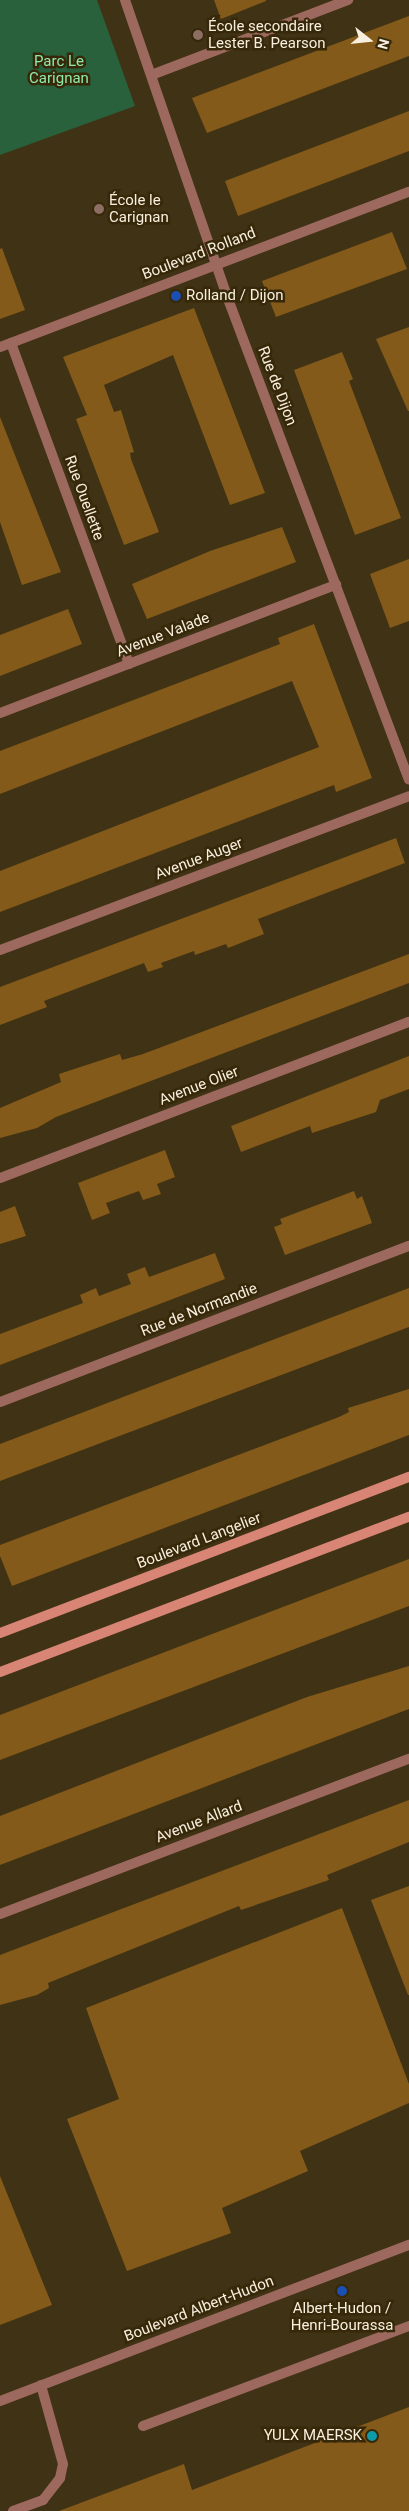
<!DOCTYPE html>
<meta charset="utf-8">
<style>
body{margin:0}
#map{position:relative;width:409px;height:2511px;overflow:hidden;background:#403214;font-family:Roboto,sans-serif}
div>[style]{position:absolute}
.green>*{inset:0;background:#28613b}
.building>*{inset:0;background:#835a19}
.service>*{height:10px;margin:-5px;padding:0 5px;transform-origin:5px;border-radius:5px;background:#9d695f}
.minor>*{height:10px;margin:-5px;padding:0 5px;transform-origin:5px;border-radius:5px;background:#9d695f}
.tertiary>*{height:10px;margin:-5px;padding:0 5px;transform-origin:5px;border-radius:5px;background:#9d695f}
.secondary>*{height:10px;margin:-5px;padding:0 5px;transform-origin:5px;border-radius:5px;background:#d88575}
.dots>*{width:14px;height:14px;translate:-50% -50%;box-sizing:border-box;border:2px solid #362809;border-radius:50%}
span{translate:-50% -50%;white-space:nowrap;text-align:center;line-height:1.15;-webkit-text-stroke:5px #362809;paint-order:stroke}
.poi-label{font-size:15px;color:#f8efde}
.left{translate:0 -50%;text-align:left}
.right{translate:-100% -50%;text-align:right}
.park-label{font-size:15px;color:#8fe9a9}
.street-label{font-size:15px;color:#f8efde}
.north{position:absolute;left:344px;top:15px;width:50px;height:50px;-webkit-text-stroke:4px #362809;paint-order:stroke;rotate:106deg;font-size:14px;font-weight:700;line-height:20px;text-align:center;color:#f8efde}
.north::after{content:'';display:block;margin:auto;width:18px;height:22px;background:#f8efde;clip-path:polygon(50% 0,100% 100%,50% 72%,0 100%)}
</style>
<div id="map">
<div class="green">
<div style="clip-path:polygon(0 0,97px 0,135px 106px,0 155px)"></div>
</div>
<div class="building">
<div style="clip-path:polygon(214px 0,266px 0,266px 1px,221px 19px)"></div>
<div style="clip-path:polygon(409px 16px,409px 56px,207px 133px,192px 98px)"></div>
<div style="clip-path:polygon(409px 111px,409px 151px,238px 216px,225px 181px)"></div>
<div style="clip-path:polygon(392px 232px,407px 269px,276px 317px,262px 281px)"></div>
<div style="clip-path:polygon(2px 248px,25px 310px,0 319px,0 249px)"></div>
<div style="clip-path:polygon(194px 308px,265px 493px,230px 505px,173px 355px,104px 385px,114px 412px,121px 410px,134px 452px,130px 453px,131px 459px,159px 532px,124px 545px,76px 419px,87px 415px,63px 357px)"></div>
<div style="clip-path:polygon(409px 327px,409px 411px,408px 411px,376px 339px)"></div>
<div style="clip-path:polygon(342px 352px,353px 379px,349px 381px,401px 518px,355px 535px,294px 370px)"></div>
<div style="clip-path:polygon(0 417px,61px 572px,22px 585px,0 522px)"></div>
<div style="clip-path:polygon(282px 527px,296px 562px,147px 619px,132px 584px,210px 551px)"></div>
<div style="clip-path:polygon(409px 559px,409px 621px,390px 628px,370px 574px)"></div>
<div style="clip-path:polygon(68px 609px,82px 644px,0 676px,0 635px)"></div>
<div style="clip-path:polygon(314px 624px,372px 778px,336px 792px,334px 785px,0 912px,0 871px,319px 747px,292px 681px,0 794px,0 751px,280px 644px,278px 638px)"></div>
<div style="clip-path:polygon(396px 838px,405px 863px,258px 919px,264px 934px,228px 948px,226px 944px,195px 955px,194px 951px,161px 963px,163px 967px,148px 972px,144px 963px,44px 1001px,47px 1007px,0 1025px,0 987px)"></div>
<div style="clip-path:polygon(409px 954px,409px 983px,56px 1117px,37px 1128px,0 1138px,0 1108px,61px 1082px,59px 1074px,120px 1054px,122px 1060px,143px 1054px)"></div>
<div style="clip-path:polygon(409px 1056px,409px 1089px,380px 1100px,376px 1112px,312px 1133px,310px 1126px,241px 1152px,231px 1126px)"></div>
<div style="clip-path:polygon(165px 1150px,175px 1177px,157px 1184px,161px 1194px,143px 1200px,139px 1191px,106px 1203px,110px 1213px,92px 1220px,78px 1183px)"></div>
<div style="clip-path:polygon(354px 1191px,357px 1199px,362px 1196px,372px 1223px,285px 1255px,274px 1227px,282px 1224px,280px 1219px)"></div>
<div style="clip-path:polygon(15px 1206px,26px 1236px,0 1244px,0 1212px)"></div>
<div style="clip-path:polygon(215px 1253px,225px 1279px,0 1365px,0 1334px,83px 1303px,80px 1295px,96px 1288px,99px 1296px,131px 1284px,127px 1274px,145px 1267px,149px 1277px)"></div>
<div style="clip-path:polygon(409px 1288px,409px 1327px,0 1481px,0 1444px)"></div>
<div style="clip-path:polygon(409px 1389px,409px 1435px,12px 1586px,0 1556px,0 1545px,339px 1417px,349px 1412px,348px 1408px)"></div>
<div style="clip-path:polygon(409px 1559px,409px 1606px,0 1760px,0 1715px)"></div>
<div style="clip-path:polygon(409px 1666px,409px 1709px,0 1865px,0 1816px,307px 1697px)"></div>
<div style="clip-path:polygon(409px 1800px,409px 1842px,327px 1875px,329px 1880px,241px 1910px,239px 1906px,48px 1983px,49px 1988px,37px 1995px,0 2005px,0 1955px)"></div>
<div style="clip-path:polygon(409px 1886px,409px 1995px,408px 1995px,371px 1900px)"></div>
<div style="clip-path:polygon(342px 1908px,409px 2084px,409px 2103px,300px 2151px,308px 2171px,222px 2208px,231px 2233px,127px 2271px,67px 2119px,119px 2099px,86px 2008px)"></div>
<div style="clip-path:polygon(0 2176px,52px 2305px,0 2325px)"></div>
<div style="clip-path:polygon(409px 2407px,409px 2511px,59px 2511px,184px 2464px,192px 2490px)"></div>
</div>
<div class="service">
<div style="left:143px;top:2426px;width:284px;rotate:-20.6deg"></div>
<div style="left:13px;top:2511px;width:32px;rotate:-20deg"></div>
<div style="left:43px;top:2500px;width:28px;rotate:-52deg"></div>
<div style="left:60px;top:2478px;width:14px;rotate:-78deg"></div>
<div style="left:63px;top:2464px;width:82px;rotate:-105.6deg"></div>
</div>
<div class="minor">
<div style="left:125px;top:0;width:308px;rotate:71deg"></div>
<div style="left:225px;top:291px;width:522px;rotate:69.38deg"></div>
<div style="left:154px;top:74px;width:208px;rotate:-20.9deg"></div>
<div style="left:11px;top:343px;width:342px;rotate:69.8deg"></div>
<div style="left:0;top:347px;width:437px;rotate:-20.8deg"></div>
<div style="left:0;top:713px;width:360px;rotate:-20.9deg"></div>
<div style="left:0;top:950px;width:437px;rotate:-20.6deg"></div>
<div style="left:0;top:1178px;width:438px;rotate:-20.9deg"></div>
<div style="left:0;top:1402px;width:438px;rotate:-20.9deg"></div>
<div style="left:0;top:1914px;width:437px;rotate:-20.8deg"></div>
</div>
<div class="tertiary">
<div style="left:0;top:2401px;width:438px;rotate:-20.9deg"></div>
</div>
<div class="secondary">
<div style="left:0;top:1633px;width:438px;rotate:-20.9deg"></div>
<div style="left:0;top:1672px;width:437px;rotate:-20.8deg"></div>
</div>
<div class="dots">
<div style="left:198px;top:35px;background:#8d6e63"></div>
<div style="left:99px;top:209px;background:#8d6e63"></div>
<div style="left:176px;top:296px;background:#1a4fb4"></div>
<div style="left:342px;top:2291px;background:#1a4fb4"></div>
<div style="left:372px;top:2436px;background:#0f9aa8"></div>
</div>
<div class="poi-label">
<span class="left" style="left:208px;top:35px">École secondaire<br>Lester B. Pearson</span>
<span class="left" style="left:109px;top:209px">École le<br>Carignan</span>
<span class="left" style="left:186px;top:296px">Rolland / Dijon</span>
<span style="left:342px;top:2317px">Albert-Hudon /<br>Henri-Bourassa</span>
<span class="right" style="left:362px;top:2436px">YULX MAERSK</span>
</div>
<div class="park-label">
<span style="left:59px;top:70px">Parc Le<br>Carignan</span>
</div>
<div class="street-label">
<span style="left:199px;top:254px;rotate:-21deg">Boulevard Rolland</span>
<span style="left:277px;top:386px;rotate:69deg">Rue de Dijon</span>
<span style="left:84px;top:498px;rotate:70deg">Rue Ouellette</span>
<span style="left:163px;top:635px;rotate:-21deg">Avenue Valade</span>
<span style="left:199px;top:859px;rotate:-21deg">Avenue Auger</span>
<span style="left:199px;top:1086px;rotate:-21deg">Avenue Olier</span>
<span style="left:199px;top:1310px;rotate:-21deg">Rue de Normandie</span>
<span style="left:199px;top:1541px;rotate:-21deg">Boulevard Langelier</span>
<span style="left:199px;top:1822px;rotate:-21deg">Avenue Allard</span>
<span style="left:199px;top:2309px;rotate:-21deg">Boulevard Albert-Hudon</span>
</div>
<div class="north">N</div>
</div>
